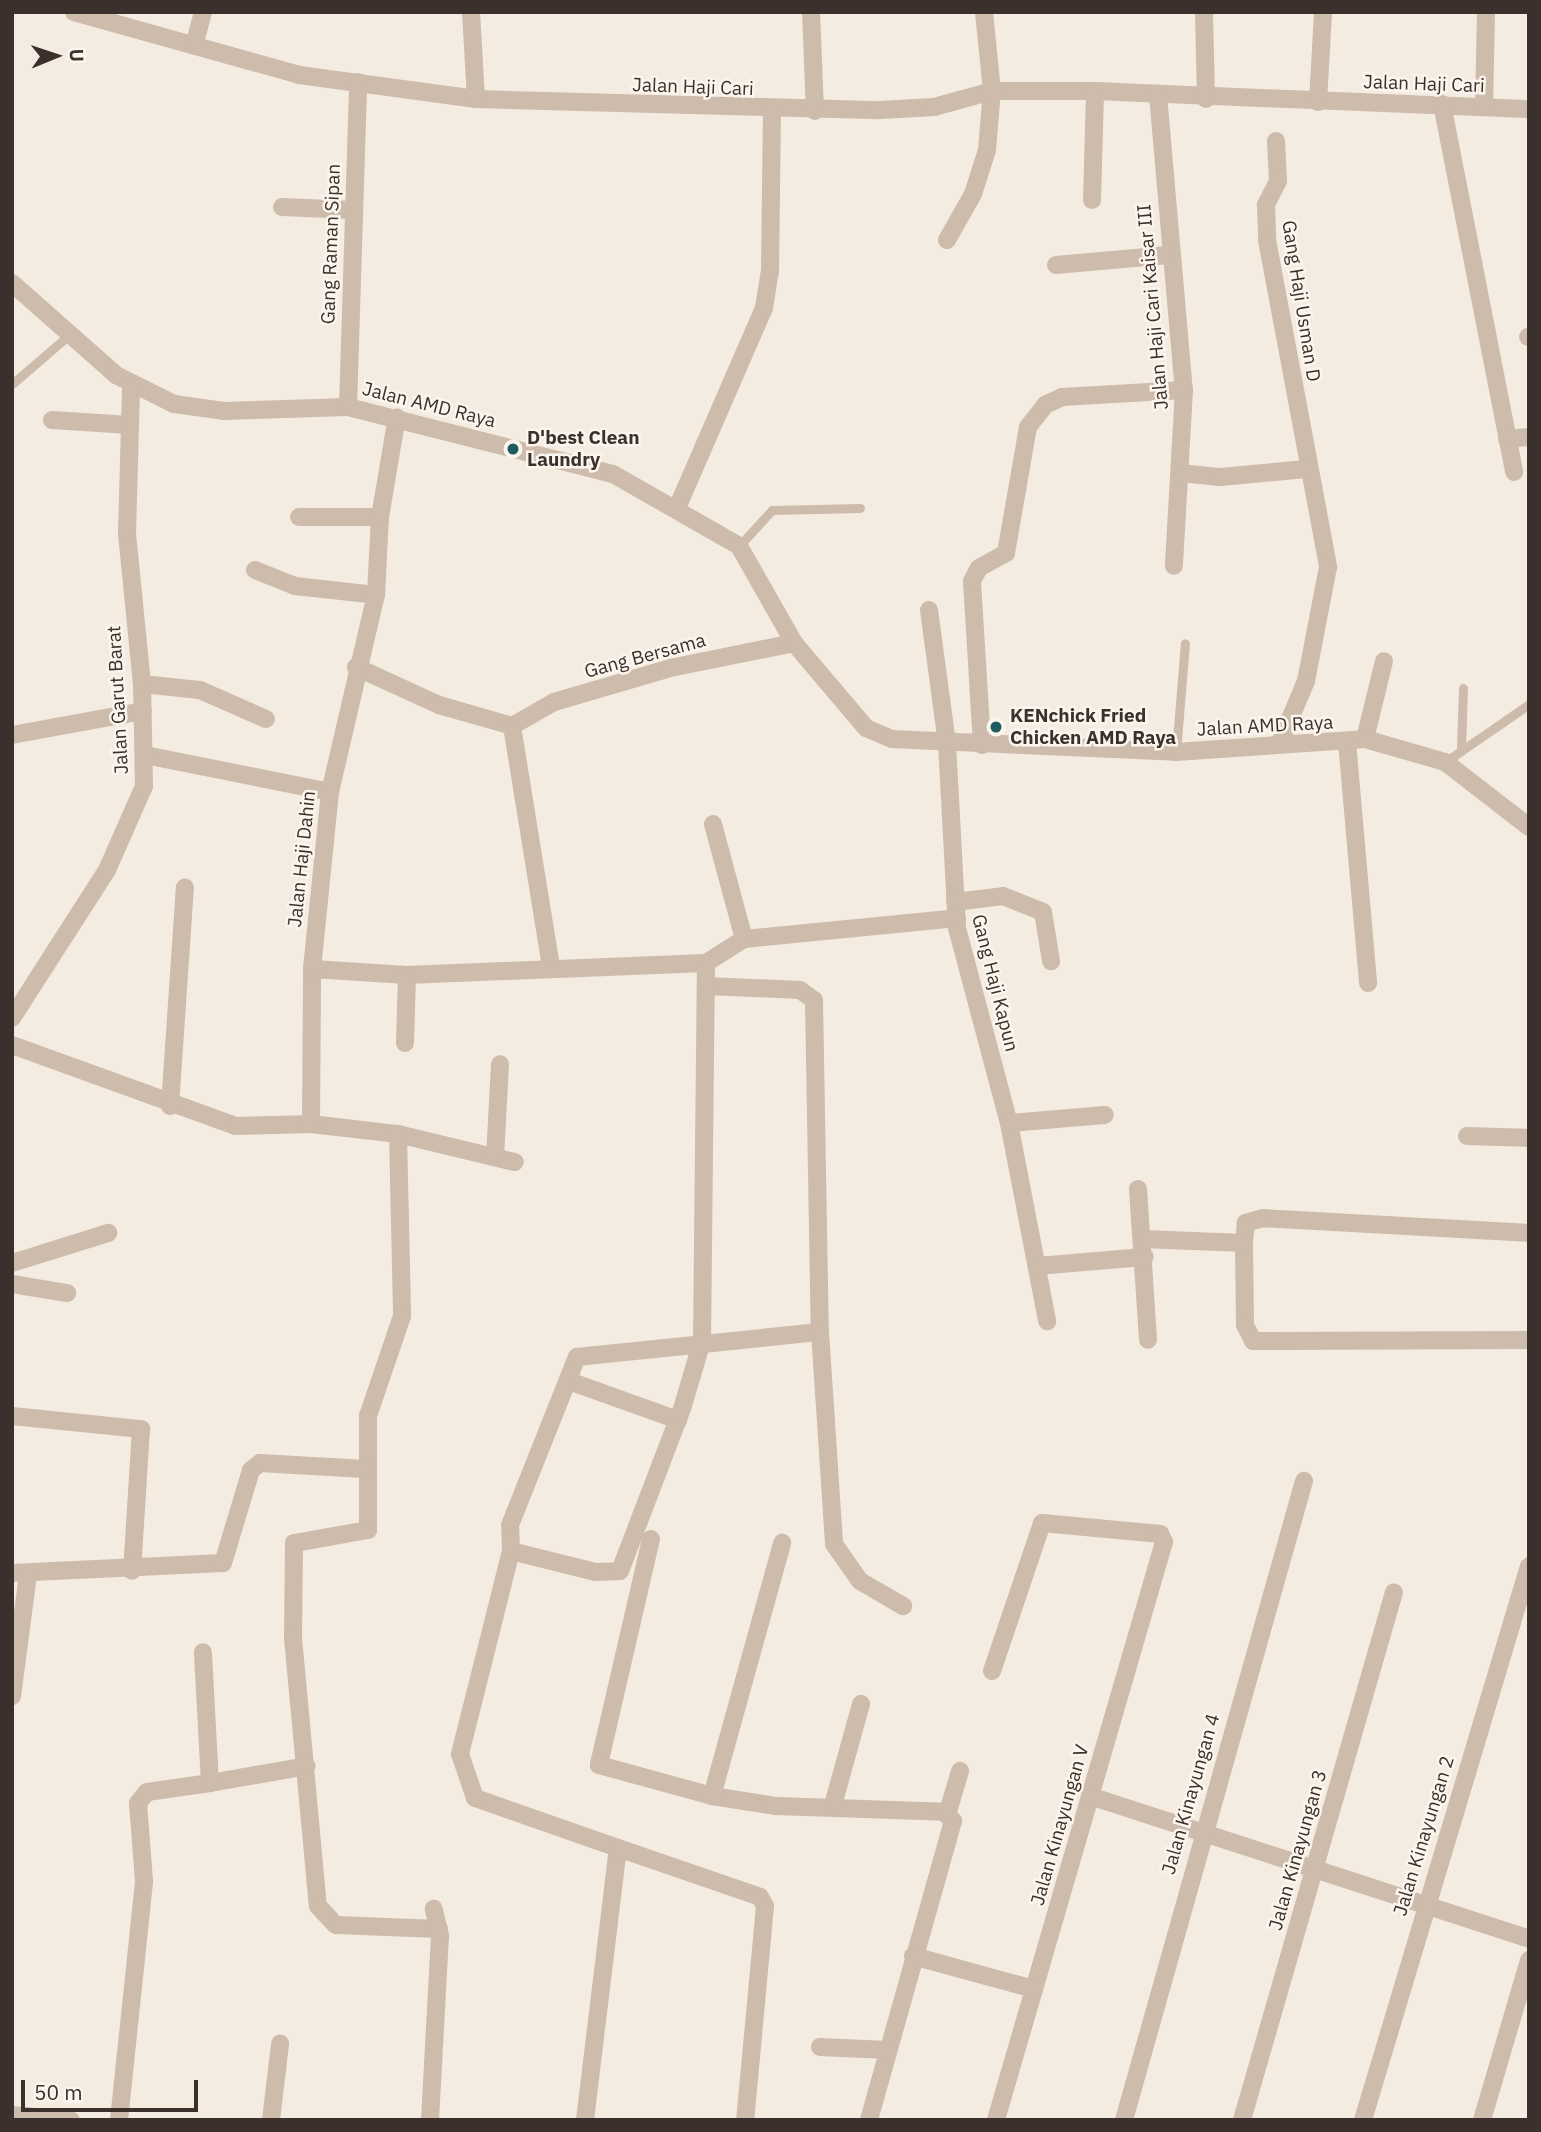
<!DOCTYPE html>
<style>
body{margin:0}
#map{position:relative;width:1541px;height:2132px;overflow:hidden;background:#f4ebe1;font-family:"IBM Plex Sans",sans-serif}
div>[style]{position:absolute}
.service>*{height:9px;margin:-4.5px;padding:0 4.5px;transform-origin:4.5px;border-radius:4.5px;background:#cdbbac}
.minor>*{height:18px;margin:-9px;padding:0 9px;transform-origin:9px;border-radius:9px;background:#cdbbac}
.tertiary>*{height:18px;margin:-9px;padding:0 9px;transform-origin:9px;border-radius:9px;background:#cdbbac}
.dots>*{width:19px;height:19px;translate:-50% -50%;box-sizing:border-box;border:4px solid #fbf5ee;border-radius:50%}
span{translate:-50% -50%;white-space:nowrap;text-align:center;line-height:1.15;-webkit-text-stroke:5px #fbf5ee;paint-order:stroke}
.street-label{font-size:19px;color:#3b302b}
.poi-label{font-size:19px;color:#3b302b;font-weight:700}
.left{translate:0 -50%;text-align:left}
.frame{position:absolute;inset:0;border:14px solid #3b302b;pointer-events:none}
.north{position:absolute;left:21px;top:21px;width:70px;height:70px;-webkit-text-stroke:5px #fbf5ee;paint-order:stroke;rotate:88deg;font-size:19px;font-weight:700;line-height:28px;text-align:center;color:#3b302b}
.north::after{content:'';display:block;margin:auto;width:24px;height:32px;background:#3b302b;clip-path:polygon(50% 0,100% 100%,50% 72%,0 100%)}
.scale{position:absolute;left:21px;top:2080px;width:177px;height:32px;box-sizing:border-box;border:4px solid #3b302b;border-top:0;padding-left:9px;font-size:21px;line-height:24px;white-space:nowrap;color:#3b302b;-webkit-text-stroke:5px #fbf5ee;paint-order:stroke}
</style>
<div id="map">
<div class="service">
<div style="left:12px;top:384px;width:78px;rotate:-40.8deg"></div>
<div style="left:739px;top:546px;width:49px;rotate:-47.5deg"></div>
<div style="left:772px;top:510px;width:88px;rotate:-1.3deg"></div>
<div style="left:1461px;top:748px;width:60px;rotate:-88.1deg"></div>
<div style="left:1176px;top:752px;width:109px;rotate:-85.3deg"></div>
<div style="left:1445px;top:762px;width:102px;rotate:-34.6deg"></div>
</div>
<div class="minor">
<div style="left:74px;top:12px;width:234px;rotate:15.6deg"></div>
<div style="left:299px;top:75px;width:179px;rotate:7.7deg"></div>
<div style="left:476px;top:99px;width:404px;rotate:1.6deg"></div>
<div style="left:880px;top:110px;width:54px;rotate:-3.2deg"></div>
<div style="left:934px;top:107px;width:60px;rotate:-15.4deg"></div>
<div style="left:992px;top:91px;width:103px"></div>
<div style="left:1095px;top:91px;width:434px;rotate:2.4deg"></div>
<div style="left:471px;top:12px;width:87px;rotate:86.7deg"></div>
<div style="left:811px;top:12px;width:99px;rotate:87.7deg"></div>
<div style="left:1204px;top:12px;width:87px;rotate:88.7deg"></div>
<div style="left:195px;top:42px;width:31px;rotate:-75deg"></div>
<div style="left:1158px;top:95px;width:296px;rotate:85deg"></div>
<div style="left:1184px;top:390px;width:176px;rotate:93.3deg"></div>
<div style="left:1318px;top:102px;width:90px;rotate:-86.8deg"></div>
<div style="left:1442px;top:104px;width:375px;rotate:78.9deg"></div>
<div style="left:1484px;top:107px;width:95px;rotate:-88.8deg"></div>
<div style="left:1276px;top:141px;width:40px;rotate:87.1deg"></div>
<div style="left:1278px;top:181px;width:27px;rotate:117deg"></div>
<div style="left:1266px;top:205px;width:35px;rotate:88deg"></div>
<div style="left:1267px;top:240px;width:333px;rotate:79.4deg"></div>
<div style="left:1328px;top:567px;width:116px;rotate:100.9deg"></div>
<div style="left:1306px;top:681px;width:67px;rotate:112.8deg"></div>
<div style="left:1092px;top:200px;width:109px;rotate:-88.4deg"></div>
<div style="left:282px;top:207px;width:71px;rotate:2.4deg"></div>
<div style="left:947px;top:240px;width:53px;rotate:-60.5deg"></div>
<div style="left:973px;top:194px;width:46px;rotate:-72.3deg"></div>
<div style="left:987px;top:150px;width:59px;rotate:-85.2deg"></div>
<div style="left:992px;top:91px;width:79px;rotate:-95.8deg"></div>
<div style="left:1056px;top:265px;width:113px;rotate:-5.1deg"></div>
<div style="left:1528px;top:337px;width:1px"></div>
<div style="left:348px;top:407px;width:325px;rotate:-88.2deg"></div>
<div style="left:52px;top:420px;width:78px;rotate:3.7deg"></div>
<div style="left:1507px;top:439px;width:22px;rotate:-5deg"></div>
<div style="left:1181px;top:473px;width:39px;rotate:6deg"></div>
<div style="left:1220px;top:477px;width:86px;rotate:-5.3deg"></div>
<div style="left:677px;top:508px;width:218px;rotate:-66.5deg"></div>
<div style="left:764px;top:308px;width:36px;rotate:-81deg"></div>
<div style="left:770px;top:272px;width:161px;rotate:-89.3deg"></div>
<div style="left:299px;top:517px;width:81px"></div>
<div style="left:255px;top:570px;width:43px;rotate:21.8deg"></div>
<div style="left:295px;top:586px;width:81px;rotate:6.3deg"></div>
<div style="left:929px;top:610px;width:134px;rotate:82.3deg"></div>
<div style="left:947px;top:743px;width:185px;rotate:86.9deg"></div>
<div style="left:957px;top:928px;width:202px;rotate:75.1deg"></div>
<div style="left:1009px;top:1123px;width:202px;rotate:79.1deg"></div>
<div style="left:356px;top:667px;width:91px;rotate:24.6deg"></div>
<div style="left:439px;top:705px;width:76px;rotate:16deg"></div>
<div style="left:142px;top:684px;width:58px;rotate:5.9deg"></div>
<div style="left:200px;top:690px;width:72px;rotate:23.7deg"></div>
<div style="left:512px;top:726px;width:48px;rotate:-29.7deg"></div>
<div style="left:554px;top:702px;width:121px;rotate:-16.3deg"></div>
<div style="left:670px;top:668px;width:126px;rotate:-11.4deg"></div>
<div style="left:512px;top:726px;width:243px;rotate:80.8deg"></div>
<div style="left:12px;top:735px;width:133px;rotate:-10.4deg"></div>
<div style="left:1365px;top:739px;width:80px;rotate:-76.3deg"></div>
<div style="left:1347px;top:742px;width:242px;rotate:85deg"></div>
<div style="left:982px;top:745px;width:164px;rotate:-93.5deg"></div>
<div style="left:972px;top:581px;width:15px;rotate:-62deg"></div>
<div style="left:979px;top:568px;width:31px;rotate:-29deg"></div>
<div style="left:1006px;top:553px;width:128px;rotate:-80.1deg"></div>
<div style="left:1028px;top:427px;width:28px;rotate:-52deg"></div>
<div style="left:1045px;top:405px;width:19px;rotate:-25deg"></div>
<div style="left:1062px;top:397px;width:122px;rotate:-3.3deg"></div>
<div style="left:145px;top:755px;width:189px;rotate:11.3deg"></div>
<div style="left:955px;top:902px;width:48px;rotate:-7.1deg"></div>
<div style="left:1003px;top:896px;width:43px;rotate:21.8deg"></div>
<div style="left:1043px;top:912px;width:50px;rotate:80.7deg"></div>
<div style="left:744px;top:939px;width:214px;rotate:-5.6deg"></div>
<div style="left:312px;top:969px;width:95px;rotate:3.6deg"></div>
<div style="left:407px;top:975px;width:299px;rotate:-2.3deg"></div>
<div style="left:706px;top:963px;width:45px;rotate:-32.3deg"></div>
<div style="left:744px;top:939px;width:119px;rotate:-105.1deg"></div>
<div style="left:706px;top:986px;width:94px;rotate:2.4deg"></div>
<div style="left:800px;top:990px;width:17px;rotate:36deg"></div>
<div style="left:814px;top:1000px;width:332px;rotate:89deg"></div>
<div style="left:405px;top:1043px;width:68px;rotate:-88.3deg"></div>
<div style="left:12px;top:1045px;width:238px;rotate:19.9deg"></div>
<div style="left:236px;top:1126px;width:75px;rotate:-1.5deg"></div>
<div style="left:311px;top:1124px;width:88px;rotate:6.6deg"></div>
<div style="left:398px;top:1134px;width:120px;rotate:13.5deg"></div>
<div style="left:170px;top:1106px;width:219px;rotate:-86.1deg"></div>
<div style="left:1009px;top:1123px;width:96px;rotate:-4.8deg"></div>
<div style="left:311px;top:1124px;width:155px;rotate:-89.6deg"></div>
<div style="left:312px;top:969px;width:178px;rotate:-84.2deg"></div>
<div style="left:330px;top:792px;width:202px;rotate:-76.9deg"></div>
<div style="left:376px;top:595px;width:78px;rotate:-87.1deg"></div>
<div style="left:380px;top:517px;width:101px;rotate:-80.4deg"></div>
<div style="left:398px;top:1134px;width:182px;rotate:88.7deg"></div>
<div style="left:402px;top:1316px;width:106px;rotate:108.8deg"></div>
<div style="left:368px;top:1416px;width:114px;rotate:90deg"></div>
<div style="left:368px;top:1530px;width:75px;rotate:170deg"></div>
<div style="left:294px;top:1543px;width:95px;rotate:90.6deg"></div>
<div style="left:293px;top:1638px;width:269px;rotate:84.7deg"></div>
<div style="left:318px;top:1906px;width:26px;rotate:47deg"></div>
<div style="left:336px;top:1925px;width:103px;rotate:2.2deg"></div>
<div style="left:1467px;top:1136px;width:62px;rotate:1.8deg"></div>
<div style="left:495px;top:1157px;width:93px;rotate:-86.9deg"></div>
<div style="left:1138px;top:1189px;width:151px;rotate:86.2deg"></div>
<div style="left:1529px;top:1233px;width:266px;rotate:-176.8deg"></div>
<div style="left:1263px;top:1218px;width:18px;rotate:164deg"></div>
<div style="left:1246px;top:1223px;width:20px;rotate:96deg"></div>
<div style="left:1244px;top:1243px;width:82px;rotate:89.3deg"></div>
<div style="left:1245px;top:1325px;width:18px;rotate:63deg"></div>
<div style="left:1253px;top:1341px;width:276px;rotate:-0.2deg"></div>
<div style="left:1143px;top:1239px;width:101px;rotate:2.3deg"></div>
<div style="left:12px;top:1263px;width:101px;rotate:-17.4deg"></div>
<div style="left:1037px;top:1266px;width:108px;rotate:-4.8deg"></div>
<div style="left:12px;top:1284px;width:56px;rotate:9.3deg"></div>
<div style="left:569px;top:1381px;width:116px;rotate:19.7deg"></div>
<div style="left:12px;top:1416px;width:130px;rotate:5.8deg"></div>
<div style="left:141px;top:1429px;width:142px;rotate:93.6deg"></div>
<div style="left:651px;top:1539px;width:232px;rotate:103deg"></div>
<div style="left:599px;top:1765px;width:117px;rotate:15.3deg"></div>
<div style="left:712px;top:1796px;width:65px;rotate:8.9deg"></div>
<div style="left:776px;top:1806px;width:168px;rotate:2deg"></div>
<div style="left:944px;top:1812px;width:13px;rotate:45deg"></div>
<div style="left:953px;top:1821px;width:311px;rotate:105.7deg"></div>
<div style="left:511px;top:1551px;width:87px;rotate:14deg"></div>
<div style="left:595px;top:1572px;width:25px;rotate:-2deg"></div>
<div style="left:620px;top:1571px;width:173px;rotate:-69.1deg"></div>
<div style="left:682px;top:1409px;width:71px;rotate:-73.6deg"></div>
<div style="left:702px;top:1341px;width:378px;rotate:-89.4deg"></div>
<div style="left:12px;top:1573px;width:211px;rotate:-2.7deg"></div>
<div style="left:223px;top:1563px;width:97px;rotate:-73.2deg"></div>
<div style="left:251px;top:1470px;width:11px;rotate:-38deg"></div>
<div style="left:260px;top:1463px;width:105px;rotate:3.3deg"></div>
<div style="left:992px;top:1671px;width:156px;rotate:-71.3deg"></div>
<div style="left:1042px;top:1523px;width:119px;rotate:5.3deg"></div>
<div style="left:1160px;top:1534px;width:9px;rotate:63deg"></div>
<div style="left:1164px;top:1542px;width:602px;rotate:106.21deg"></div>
<div style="left:12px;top:1696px;width:122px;rotate:-82.5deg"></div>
<div style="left:210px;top:1783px;width:98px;rotate:-9.9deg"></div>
<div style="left:712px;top:1796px;width:263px;rotate:-74.5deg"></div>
<div style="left:1090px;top:1796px;width:462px;rotate:18deg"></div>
<div style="left:833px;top:1805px;width:105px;rotate:-74.5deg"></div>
<div style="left:947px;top:1815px;width:46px;rotate:-73.5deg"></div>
<div style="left:618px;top:1848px;width:151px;rotate:-160.7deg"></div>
<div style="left:475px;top:1798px;width:46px;rotate:-108.8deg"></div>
<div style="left:460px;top:1754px;width:209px;rotate:-75.9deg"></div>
<div style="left:511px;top:1551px;width:26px;rotate:-92deg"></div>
<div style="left:510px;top:1525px;width:181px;rotate:-68.3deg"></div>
<div style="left:577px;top:1357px;width:244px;rotate:-5.9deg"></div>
<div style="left:820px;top:1332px;width:212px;rotate:86.2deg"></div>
<div style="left:834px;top:1544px;width:45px;rotate:54.9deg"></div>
<div style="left:860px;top:1581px;width:50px;rotate:30.2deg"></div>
<div style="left:913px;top:1956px;width:125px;rotate:15.3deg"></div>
<div style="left:820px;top:2047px;width:68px;rotate:2.5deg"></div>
<div style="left:12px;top:2115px;width:59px;rotate:4.8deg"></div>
<div style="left:119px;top:2120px;width:240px;rotate:-84deg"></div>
<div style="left:144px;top:1881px;width:78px;rotate:-94.4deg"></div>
<div style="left:138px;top:1803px;width:14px;rotate:-51deg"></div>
<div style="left:147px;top:1792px;width:64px;rotate:-8.1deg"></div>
<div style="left:210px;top:1783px;width:131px;rotate:-93.1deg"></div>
<div style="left:271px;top:2120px;width:77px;rotate:-83.2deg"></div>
<div style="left:430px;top:2120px;width:184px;rotate:-86.9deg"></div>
<div style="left:440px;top:1936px;width:28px;rotate:-103deg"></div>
<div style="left:585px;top:2120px;width:274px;rotate:-83.1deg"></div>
<div style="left:618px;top:1848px;width:150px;rotate:19deg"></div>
<div style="left:760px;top:1897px;width:10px;rotate:61deg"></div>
<div style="left:765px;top:1906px;width:215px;rotate:95.3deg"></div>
<div style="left:1124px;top:2120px;width:664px;rotate:-74.27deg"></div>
<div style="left:1242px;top:2120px;width:549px;rotate:-73.94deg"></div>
<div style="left:1363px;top:2120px;width:578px;rotate:-73.32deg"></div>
<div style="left:1482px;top:2120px;width:167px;rotate:-73.6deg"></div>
</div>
<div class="tertiary">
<div style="left:12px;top:283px;width:139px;rotate:41.5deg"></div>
<div style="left:116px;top:375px;width:65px;rotate:26.6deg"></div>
<div style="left:174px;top:404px;width:50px;rotate:8deg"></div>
<div style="left:224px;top:411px;width:124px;rotate:-1.8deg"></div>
<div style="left:348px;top:407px;width:273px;rotate:14.2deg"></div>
<div style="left:613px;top:474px;width:145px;rotate:29.7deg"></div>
<div style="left:739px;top:546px;width:112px;rotate:60.4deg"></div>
<div style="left:794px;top:643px;width:111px;rotate:49.7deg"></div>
<div style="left:866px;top:728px;width:28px;rotate:23deg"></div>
<div style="left:892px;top:739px;width:284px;rotate:2.6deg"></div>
<div style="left:1176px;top:752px;width:189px;rotate:-3.9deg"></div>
<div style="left:1365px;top:739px;width:83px;rotate:16deg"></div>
<div style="left:1445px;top:762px;width:106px;rotate:37.7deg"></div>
<div style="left:12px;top:1018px;width:176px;rotate:-57.3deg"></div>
<div style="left:107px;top:870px;width:92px;rotate:-66.2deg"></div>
<div style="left:144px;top:786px;width:102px;rotate:-91.1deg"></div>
<div style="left:142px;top:684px;width:152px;rotate:-95.7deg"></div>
<div style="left:127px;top:533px;width:147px;rotate:-88.4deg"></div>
</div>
<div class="dots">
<div style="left:513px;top:449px;background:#1f5a5e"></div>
<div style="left:996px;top:727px;background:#1f5a5e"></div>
</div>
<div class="street-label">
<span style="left:1424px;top:84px;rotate:2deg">Jalan Haji Cari</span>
<span style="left:693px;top:87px;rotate:2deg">Jalan Haji Cari</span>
<span style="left:331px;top:244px;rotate:-88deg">Gang Raman Sipan</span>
<span style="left:1301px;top:301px;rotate:81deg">Gang Haji Usman D</span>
<span style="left:1153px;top:307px;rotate:-95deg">Jalan Haji Cari Kaisar III</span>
<span style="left:429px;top:405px;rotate:14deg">Jalan AMD Raya</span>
<span style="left:645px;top:656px;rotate:-15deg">Gang Bersama</span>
<span style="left:118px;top:700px;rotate:-93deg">Jalan Garut Barat</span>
<span style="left:1265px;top:726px;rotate:-3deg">Jalan AMD Raya</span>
<span style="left:302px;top:859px;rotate:-84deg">Jalan Haji Dahin</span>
<span style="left:995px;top:983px;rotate:76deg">Gang Haji Kapun</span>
<span style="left:1191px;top:1794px;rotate:-74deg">Jalan Kinayungan 4</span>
<span style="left:1060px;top:1825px;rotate:-74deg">Jalan Kinayungan V</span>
<span style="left:1424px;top:1836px;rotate:-73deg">Jalan Kinayungan 2</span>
<span style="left:1298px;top:1850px;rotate:-74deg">Jalan Kinayungan 3</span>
</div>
<div class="poi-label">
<span class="left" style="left:527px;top:449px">D'best Clean<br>Laundry</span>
<span class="left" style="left:1010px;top:727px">KENchick Fried<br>Chicken AMD Raya</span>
</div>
<div class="frame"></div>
<div class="north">U</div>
<div class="scale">50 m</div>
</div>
